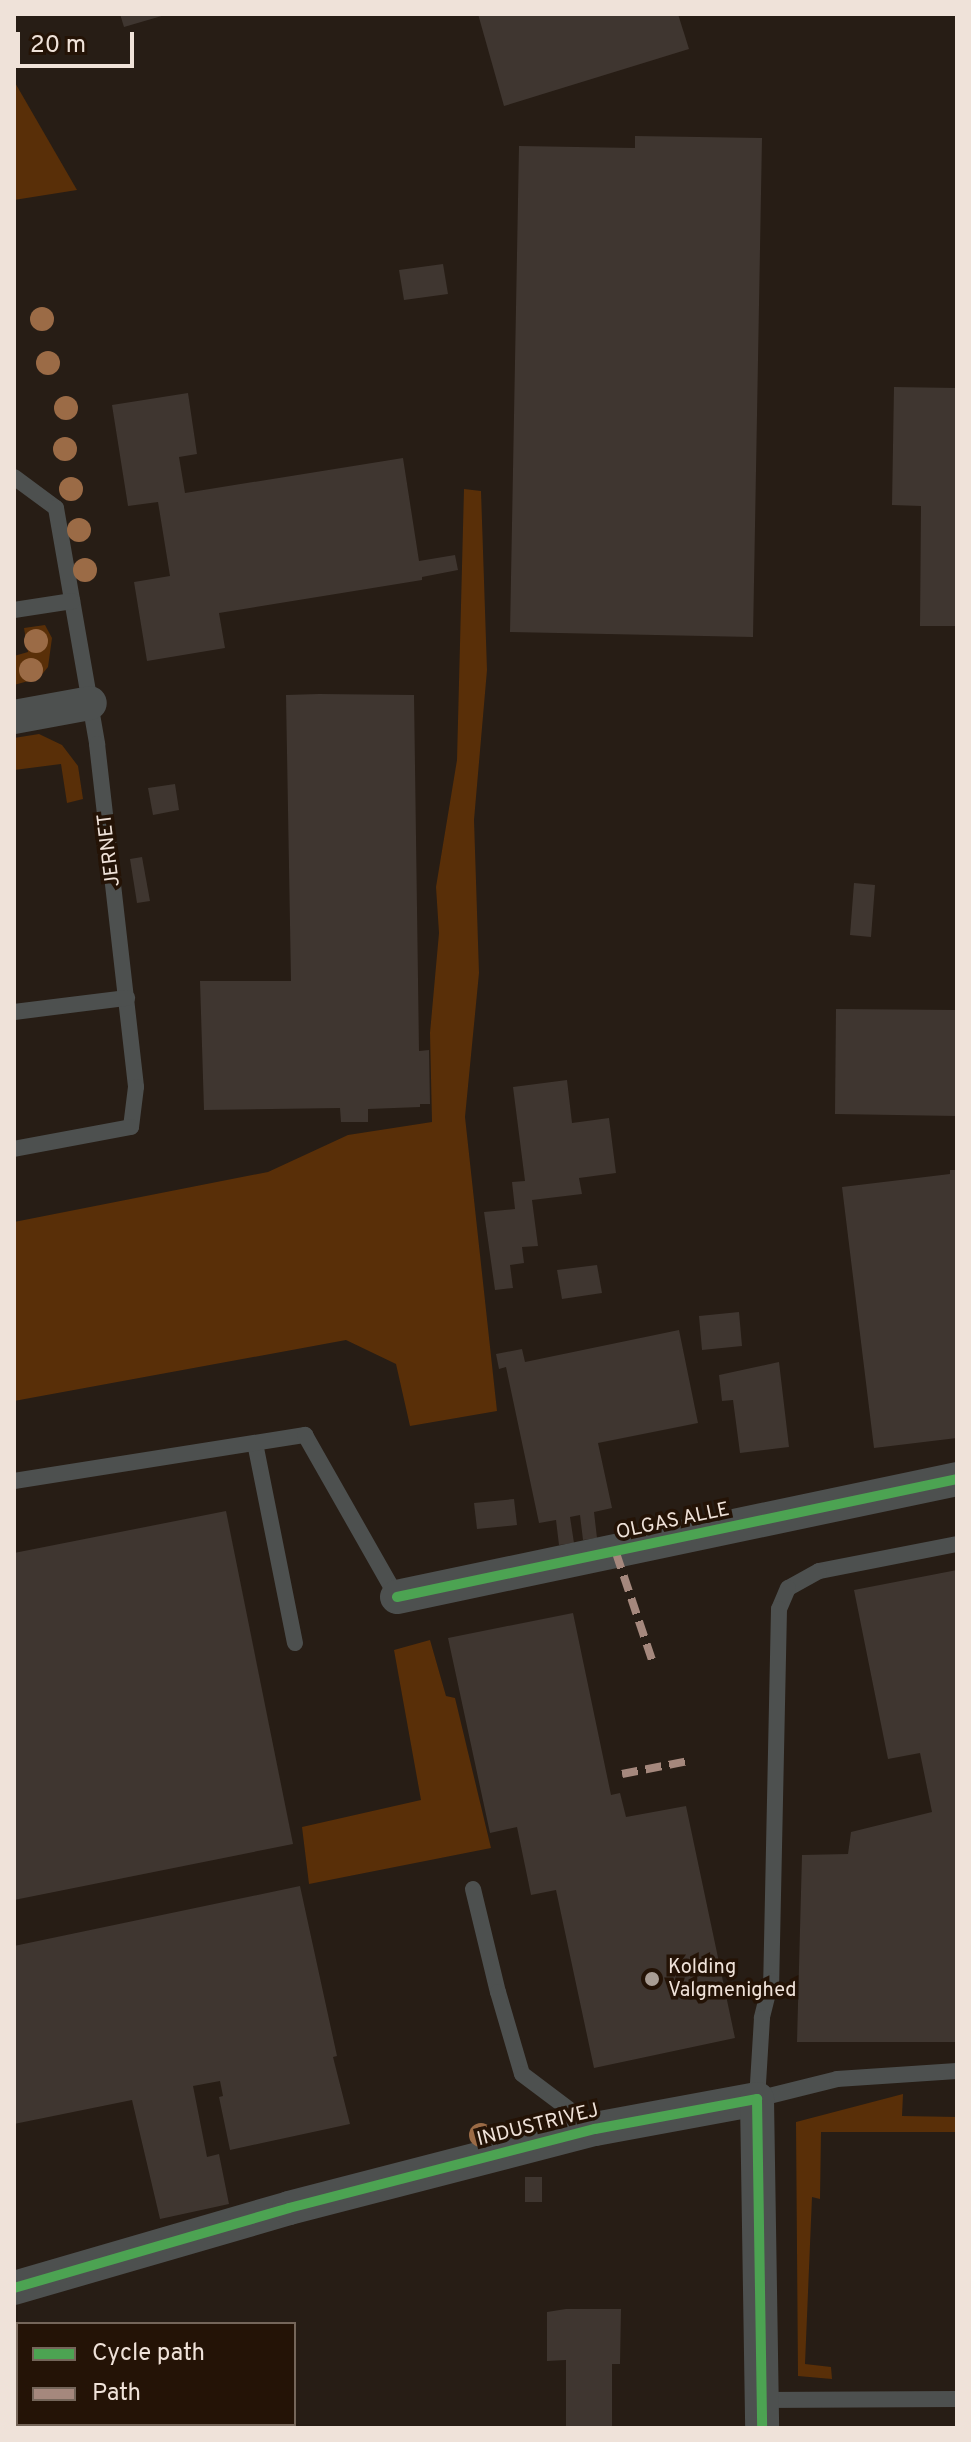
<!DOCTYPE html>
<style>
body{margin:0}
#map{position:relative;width:971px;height:2442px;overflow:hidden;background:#271d15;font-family:Overpass,sans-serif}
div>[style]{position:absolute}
.green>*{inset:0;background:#592f08}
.building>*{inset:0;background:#3f3630}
.service>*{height:16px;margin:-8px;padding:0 8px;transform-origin:8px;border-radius:8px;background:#4d504f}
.minor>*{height:34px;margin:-17px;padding:0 17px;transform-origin:17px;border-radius:17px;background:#4d504f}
.quiet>*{height:8px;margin-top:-4px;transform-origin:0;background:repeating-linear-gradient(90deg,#a5887d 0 16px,transparent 0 24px)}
.cycleway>*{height:10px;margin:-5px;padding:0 5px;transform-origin:5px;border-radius:5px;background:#4ca352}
.trees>*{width:24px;height:24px;margin:-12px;border-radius:50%;background:#9b6b46}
.dots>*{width:22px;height:22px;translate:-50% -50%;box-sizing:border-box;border:4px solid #241306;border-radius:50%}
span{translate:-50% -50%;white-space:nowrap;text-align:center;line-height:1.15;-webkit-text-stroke:7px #241306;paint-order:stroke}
.street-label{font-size:20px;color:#efe2d9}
.poi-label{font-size:20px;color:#efe2d9}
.left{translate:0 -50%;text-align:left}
.frame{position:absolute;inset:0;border:16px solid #efe2d9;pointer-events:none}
.legend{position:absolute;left:16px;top:2322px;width:280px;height:104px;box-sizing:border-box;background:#241306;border:2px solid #75665a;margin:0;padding:10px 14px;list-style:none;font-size:24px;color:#efe2d9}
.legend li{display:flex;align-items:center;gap:16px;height:40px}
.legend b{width:40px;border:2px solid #75665a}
.scale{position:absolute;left:16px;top:32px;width:118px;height:36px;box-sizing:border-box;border:4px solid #efe2d9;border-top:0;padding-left:10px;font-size:24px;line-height:28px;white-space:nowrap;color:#efe2d9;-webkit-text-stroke:6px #241306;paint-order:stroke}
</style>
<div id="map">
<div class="green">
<div style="clip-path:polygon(14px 81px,77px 190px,14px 200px)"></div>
<div style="clip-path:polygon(464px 489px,481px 491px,487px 670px,474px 820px,479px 973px,465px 1117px,497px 1411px,410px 1426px,396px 1364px,346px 1340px,14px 1401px,14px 1222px,268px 1172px,348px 1135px,432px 1122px,430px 1033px,439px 933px,436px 887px,457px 760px)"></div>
<div style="clip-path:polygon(45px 625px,52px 638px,48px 667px,39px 678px,14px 685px,14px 656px,28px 652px,24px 628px)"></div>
<div style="clip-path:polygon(39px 734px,62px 745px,78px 766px,83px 799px,67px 803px,61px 764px,14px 770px,14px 738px)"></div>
<div style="clip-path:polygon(430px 1640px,446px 1696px,455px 1698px,491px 1848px,309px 1884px,302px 1827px,421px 1800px,394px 1650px)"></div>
<div style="clip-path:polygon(903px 2094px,902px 2116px,957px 2117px,957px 2132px,821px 2132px,820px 2199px,812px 2197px,805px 2364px,831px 2367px,832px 2379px,798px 2376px,796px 2122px)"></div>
</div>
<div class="building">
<div style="clip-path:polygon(120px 14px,165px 14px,165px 15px,124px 27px)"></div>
<div style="clip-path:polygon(478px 14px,678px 14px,689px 49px,504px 106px)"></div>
<div style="clip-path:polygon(635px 136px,762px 138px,753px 637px,510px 632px,519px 146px,635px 148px)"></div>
<div style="clip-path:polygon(443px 264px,448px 294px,404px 300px,399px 270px)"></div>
<div style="clip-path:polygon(894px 387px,957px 388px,957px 626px,920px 626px,921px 506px,892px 505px)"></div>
<div style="clip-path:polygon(188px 393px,197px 454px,179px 457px,185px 493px,403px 458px,419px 561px,455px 555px,458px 570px,422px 577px,422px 580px,219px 613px,225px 648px,147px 661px,134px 582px,170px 576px,158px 502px,128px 506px,112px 405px)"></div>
<div style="clip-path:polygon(319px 694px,414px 695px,419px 1051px,429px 1050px,430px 1104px,420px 1104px,420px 1107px,368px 1109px,368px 1122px,341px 1122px,340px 1108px,204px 1110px,200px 981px,291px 981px,286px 695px)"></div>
<div style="clip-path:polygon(175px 784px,179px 810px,153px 815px,148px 788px)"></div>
<div style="clip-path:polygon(142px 857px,150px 901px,137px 903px,130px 859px)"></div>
<div style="clip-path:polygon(854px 883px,875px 885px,871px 937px,850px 935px)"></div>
<div style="clip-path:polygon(836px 1009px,957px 1010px,957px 1116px,835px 1114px)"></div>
<div style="clip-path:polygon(567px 1080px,572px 1123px,609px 1118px,616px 1173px,579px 1178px,582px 1194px,532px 1200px,538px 1246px,522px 1247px,524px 1263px,510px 1265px,513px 1288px,495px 1290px,484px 1212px,515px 1209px,512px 1182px,525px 1181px,513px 1087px)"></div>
<div style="clip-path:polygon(950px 1170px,957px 1170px,957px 1438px,874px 1448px,842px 1187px,950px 1174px)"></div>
<div style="clip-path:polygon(597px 1265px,602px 1293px,562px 1299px,557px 1270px)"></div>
<div style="clip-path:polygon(739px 1312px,742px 1346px,702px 1350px,699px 1316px)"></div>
<div style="clip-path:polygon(679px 1330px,698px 1423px,598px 1443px,612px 1508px,594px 1512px,597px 1538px,583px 1540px,580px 1515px,570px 1517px,574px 1543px,559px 1545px,556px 1520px,539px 1523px,506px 1367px,499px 1369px,496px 1354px,522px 1349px,525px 1362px)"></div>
<div style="clip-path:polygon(779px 1362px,789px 1447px,740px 1453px,733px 1400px,722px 1401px,719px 1375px)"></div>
<div style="clip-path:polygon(514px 1499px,517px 1525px,477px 1529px,474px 1503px)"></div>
<div style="clip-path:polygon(226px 1511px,293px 1844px,14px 1900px,14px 1553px)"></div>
<div style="clip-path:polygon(957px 1570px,957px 2042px,797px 2042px,802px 1855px,848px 1854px,851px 1832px,932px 1812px,920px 1753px,888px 1759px,854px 1590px)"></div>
<div style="clip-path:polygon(573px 1613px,611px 1795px,620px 1793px,626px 1817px,686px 1806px,735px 2038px,594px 2068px,556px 1890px,531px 1895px,517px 1827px,490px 1833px,448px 1638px)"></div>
<div style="clip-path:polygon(300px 1886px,337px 2056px,333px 2057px,350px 2124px,230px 2150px,219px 2097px,223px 2096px,220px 2081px,193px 2086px,207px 2157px,219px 2154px,229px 2204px,160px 2219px,132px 2100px,14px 2124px,14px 1946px)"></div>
<div style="clip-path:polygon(525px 2177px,542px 2177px,542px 2202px,525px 2202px)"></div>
<div style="clip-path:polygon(566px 2309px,621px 2309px,620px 2364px,612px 2364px,612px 2428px,566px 2428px,566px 2360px,547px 2361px,547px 2312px)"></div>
<div style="clip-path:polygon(18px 2376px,18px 2424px,129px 2424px,130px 2428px,14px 2428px,14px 2377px)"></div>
</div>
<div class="service">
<div style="left:14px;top:477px;width:52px;rotate:36.4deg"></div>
<div style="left:56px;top:508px;width:240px;rotate:80.1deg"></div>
<div style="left:97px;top:744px;width:345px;rotate:83.5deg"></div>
<div style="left:136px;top:1087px;width:40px;rotate:97.1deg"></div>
<div style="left:131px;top:1127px;width:119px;rotate:169.4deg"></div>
<div style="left:14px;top:610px;width:59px;rotate:-8.8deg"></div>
<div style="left:14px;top:1012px;width:114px;rotate:-7.1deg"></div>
<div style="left:255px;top:1443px;width:204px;rotate:78.7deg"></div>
<div style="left:14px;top:1481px;width:295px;rotate:-9deg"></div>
<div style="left:305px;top:1435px;width:186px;rotate:60.4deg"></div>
<div style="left:957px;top:1544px;width:141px;rotate:168.9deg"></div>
<div style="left:819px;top:1571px;width:35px;rotate:151deg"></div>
<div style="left:788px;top:1588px;width:23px;rotate:113deg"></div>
<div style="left:779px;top:1609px;width:372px;rotate:91.2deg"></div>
<div style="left:771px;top:1981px;width:38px;rotate:104deg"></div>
<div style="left:762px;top:2018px;width:81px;rotate:93.5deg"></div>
<div style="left:757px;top:2099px;width:82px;rotate:-14deg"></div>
<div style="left:837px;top:2079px;width:120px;rotate:-3.8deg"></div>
<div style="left:473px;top:1889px;width:106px;rotate:76.4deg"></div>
<div style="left:498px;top:1992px;width:85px;rotate:73.7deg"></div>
<div style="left:522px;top:2074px;width:90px;rotate:36.9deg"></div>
<div style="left:761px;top:2400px;width:196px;rotate:-0.3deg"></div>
</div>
<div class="minor">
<div style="left:14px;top:717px;width:77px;rotate:-10.4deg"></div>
<div style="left:397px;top:1597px;width:572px;rotate:-11.9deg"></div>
<div style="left:14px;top:2288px;width:286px;rotate:-16.2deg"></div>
<div style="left:289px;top:2208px;width:316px;rotate:-14.5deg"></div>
<div style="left:595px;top:2129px;width:165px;rotate:-10.5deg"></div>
<div style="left:757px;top:2099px;width:329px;rotate:89.1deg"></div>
</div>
<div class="quiet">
<div style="left:616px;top:1553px;width:113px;rotate:71.4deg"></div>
<div style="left:622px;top:1774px;width:67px;rotate:-11.1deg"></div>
</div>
<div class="cycleway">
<div style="left:397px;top:1597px;width:572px;rotate:-11.9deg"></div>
<div style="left:14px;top:2288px;width:286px;rotate:-16.2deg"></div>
<div style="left:289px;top:2208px;width:316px;rotate:-14.5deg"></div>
<div style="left:595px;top:2129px;width:165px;rotate:-10.5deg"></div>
<div style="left:757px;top:2099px;width:329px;rotate:89.1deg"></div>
</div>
<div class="trees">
<div style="left:42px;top:319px"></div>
<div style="left:48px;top:363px"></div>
<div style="left:66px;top:408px"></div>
<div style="left:65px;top:449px"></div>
<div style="left:71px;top:489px"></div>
<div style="left:79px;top:530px"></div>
<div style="left:85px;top:570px"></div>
<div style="left:36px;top:641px"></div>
<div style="left:31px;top:670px"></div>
<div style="left:481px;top:2135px"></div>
</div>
<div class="dots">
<div style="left:652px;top:1979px;background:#a99d94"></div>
</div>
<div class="street-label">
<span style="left:110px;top:850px;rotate:-97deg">JERNET</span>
<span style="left:673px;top:1522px;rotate:-12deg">OLGAS ALLE</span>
<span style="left:538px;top:2126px;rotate:-14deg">INDUSTRIVEJ</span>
</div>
<div class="poi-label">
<span class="left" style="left:668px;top:1980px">Kolding<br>Valgmenighed</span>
</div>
<div class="frame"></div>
<ul class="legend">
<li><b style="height:10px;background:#4ca352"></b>Cycle path</li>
<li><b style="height:10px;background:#a5887d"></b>Path</li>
</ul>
<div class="scale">20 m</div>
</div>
